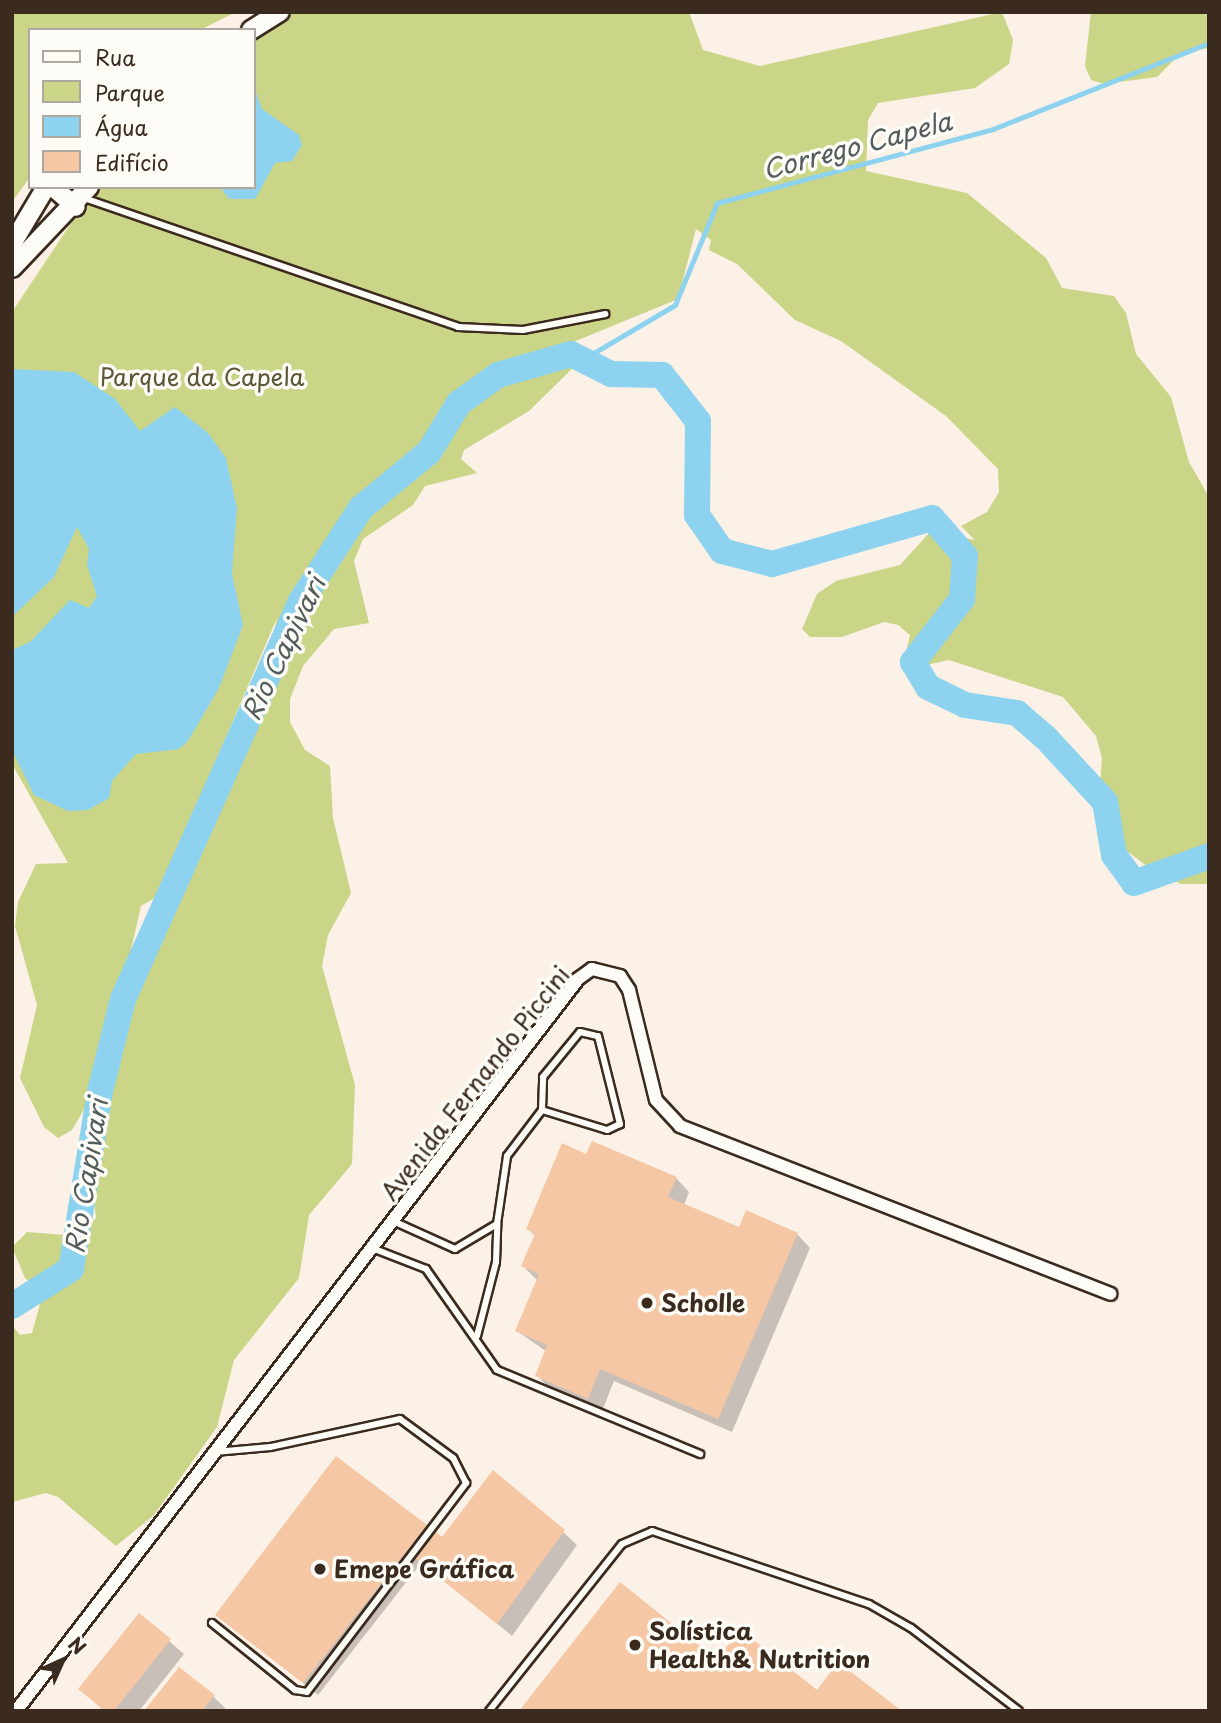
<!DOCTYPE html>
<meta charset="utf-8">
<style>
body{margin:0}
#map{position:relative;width:1221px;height:1723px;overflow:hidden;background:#fbf1e6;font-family:"Playpen Sans",sans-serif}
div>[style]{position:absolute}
.green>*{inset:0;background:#cad588}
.water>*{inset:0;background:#8dd3ef}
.shadow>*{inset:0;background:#0003}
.stream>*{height:4.5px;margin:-2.25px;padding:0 2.25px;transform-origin:2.25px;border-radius:2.25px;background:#8dd3ef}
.river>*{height:26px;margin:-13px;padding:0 13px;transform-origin:13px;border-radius:13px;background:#8dd3ef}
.building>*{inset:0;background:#f5c7a4}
.roads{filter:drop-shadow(2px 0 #3b2a1e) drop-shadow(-2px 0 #3b2a1e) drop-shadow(0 2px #3b2a1e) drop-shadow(0 -2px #3b2a1e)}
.lane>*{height:6px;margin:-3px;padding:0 3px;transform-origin:3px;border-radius:3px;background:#fdfcf7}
.street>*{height:12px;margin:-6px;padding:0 6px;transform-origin:6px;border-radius:6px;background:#fdfcf7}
.secondary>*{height:18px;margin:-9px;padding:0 9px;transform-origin:9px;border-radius:9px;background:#fdfcf7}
.dots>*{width:19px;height:19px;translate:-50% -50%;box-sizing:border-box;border:4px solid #fdfcf7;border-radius:50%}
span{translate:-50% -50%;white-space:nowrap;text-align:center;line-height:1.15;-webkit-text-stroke:7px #fdfcf7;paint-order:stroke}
.park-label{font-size:24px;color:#5f5538}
.street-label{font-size:24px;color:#3b2a1e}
.poi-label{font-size:24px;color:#3b2a1e;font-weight:700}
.left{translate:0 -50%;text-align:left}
.water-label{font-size:26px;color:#545d5d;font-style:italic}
.frame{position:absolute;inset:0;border:14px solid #3b2a1e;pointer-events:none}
.legend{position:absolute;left:28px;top:28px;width:228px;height:161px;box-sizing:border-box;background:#fdfcf7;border:2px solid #afa8a0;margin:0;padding:9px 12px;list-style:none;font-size:21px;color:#3b2a1e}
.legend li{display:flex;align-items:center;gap:14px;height:35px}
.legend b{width:35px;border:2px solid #afa8a0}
.north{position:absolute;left:28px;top:1625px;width:70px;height:70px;-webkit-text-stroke:5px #fdfcf7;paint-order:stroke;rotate:45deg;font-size:19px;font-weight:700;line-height:28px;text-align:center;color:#3b2a1e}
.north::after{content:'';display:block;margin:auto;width:24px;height:32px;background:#3b2a1e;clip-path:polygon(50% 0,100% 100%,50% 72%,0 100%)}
</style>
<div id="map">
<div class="green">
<div style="clip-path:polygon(12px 12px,236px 12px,200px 30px,30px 30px,30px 177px,12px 202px)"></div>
<div style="clip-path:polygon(evenodd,285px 12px,689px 12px,703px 50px,760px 66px,1002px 12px,1013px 40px,1009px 64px,975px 88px,878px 103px,868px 120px,866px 171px,967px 193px,1046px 258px,1062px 288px,1114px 296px,1126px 313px,1136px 354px,1171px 397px,1189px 462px,1209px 497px,1209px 884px,1181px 884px,1155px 872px,1097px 829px,1102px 758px,1096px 736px,1063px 697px,949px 660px,902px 670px,910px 635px,898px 625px,884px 622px,842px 637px,810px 637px,802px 629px,817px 594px,836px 581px,900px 565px,930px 532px,975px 540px,961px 526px,987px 512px,999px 492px,998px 469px,946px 416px,841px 341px,795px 320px,737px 264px,709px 250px,711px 240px,696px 229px,678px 299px,566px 345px,589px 352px,529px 411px,464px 450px,461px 459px,477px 473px,425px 486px,413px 505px,363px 539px,354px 561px,369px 623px,334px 629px,303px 666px,290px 699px,290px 722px,305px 750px,330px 766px,333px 818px,351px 893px,328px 935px,322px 966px,355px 1085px,352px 1164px,309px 1215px,299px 1278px,234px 1360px,217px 1427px,154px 1515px,116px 1546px,58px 1497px,46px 1493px,12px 1502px,12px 1325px,20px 1335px,32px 1333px,43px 1293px,25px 1278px,12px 1247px,27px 1232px,79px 1236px,96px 1218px,88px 1151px,98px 1085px,72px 1130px,58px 1138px,44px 1127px,20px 1078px,37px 1005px,15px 926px,18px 902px,36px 864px,68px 863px,12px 764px,12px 312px,95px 187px,254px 187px,254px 30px,285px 12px,277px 618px,266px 668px,208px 815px,128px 963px,141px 906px,158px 896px,277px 618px)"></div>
<div style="clip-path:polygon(1091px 12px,1209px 12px,1209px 48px,1181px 53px,1157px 77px,1104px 84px,1091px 80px,1085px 66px)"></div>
</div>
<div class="water">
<div style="clip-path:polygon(254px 87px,262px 109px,299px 135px,302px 145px,292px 161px,275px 163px,255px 199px,229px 199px,220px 187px,254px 187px)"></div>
<div style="clip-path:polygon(12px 369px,74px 372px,115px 399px,140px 431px,175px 407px,208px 433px,226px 458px,237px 508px,232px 574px,243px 625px,219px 688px,188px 741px,179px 749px,136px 754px,112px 781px,109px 798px,88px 810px,68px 811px,34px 795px,12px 750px,12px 650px,30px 642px,70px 600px,89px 608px,97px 596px,87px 565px,89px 549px,77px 527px,54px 577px,12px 617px)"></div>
</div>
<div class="shadow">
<div style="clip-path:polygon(587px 1156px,676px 1178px,689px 1192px,684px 1205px,740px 1229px,797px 1234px,810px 1248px,732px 1432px,614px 1381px,602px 1411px,550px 1389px,537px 1375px,547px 1352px,517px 1331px,538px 1281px,523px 1266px,536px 1237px,528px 1229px)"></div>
<div style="clip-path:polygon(426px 1527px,442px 1539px,563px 1532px,577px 1545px,512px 1636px,422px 1562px,318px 1695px,217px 1615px)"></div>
<div style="clip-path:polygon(139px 1615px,184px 1654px,139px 1711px,104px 1711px,80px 1689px)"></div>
<div style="clip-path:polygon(213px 1696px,227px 1710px,248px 1711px,146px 1711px)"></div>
</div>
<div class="stream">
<div style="left:582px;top:360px;width:108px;rotate:-30.6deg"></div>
<div style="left:675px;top:305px;width:110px;rotate:-67.6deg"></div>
<div style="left:717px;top:203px;width:286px;rotate:-15deg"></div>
<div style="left:993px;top:129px;width:232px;rotate:-21.7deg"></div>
</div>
<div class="river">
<div style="left:12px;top:1306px;width:70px;rotate:-32.1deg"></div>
<div style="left:71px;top:1269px;width:179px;rotate:-80.7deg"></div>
<div style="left:100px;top:1092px;width:96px;rotate:-76.1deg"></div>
<div style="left:123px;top:999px;width:436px;rotate:-65.9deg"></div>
<div style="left:301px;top:601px;width:111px;rotate:-57.2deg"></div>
<div style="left:361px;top:508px;width:88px;rotate:-39.5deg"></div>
<div style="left:429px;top:452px;width:57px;rotate:-58.5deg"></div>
<div style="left:459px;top:403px;width:48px;rotate:-35.7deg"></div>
<div style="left:498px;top:375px;width:76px;rotate:-16deg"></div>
<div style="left:571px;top:354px;width:45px;rotate:26.6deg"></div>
<div style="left:611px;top:374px;width:51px;rotate:1.1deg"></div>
<div style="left:662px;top:375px;width:58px;rotate:52deg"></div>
<div style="left:698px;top:421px;width:94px;rotate:90.6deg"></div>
<div style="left:697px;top:515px;width:44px;rotate:55.2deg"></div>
<div style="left:722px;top:551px;width:52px;rotate:14.6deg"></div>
<div style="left:772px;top:564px;width:166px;rotate:-16deg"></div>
<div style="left:932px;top:518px;width:50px;rotate:49deg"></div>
<div style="left:965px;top:556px;width:43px;rotate:94deg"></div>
<div style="left:962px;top:599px;width:80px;rotate:127.9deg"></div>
<div style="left:913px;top:662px;width:29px;rotate:59deg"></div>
<div style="left:928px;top:687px;width:41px;rotate:25.9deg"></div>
<div style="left:965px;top:705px;width:53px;rotate:8.7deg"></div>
<div style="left:1017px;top:713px;width:38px;rotate:41deg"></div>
<div style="left:1046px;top:738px;width:87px;rotate:47.3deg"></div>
<div style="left:1105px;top:802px;width:54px;rotate:80.4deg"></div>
<div style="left:1114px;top:855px;width:34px;rotate:54deg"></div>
<div style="left:1134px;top:883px;width:80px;rotate:-19.8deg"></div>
</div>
<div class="building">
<div style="clip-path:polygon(592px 1141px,677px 1177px,668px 1197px,739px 1227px,746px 1210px,798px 1233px,718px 1419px,600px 1369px,588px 1399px,535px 1376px,547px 1345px,515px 1331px,539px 1274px,521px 1266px,535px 1234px,526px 1229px,562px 1143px,586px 1154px)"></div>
<div style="clip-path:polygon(336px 1456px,427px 1525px,303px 1683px,215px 1615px)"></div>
<div style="clip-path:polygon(493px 1470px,565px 1530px,497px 1624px,416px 1559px,436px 1532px,442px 1537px)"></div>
<div style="clip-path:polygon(620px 1582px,716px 1659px,741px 1630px,817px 1690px,838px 1662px,902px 1711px,519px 1711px)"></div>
<div style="clip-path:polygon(139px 1613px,171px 1639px,114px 1711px,105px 1711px,78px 1689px)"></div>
<div style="clip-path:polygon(179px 1667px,215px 1695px,202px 1711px,144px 1711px)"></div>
</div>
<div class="roads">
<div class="lane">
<div style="left:84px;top:198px;width:396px;rotate:19deg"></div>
<div style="left:458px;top:327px;width:65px;rotate:2.6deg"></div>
<div style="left:523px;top:330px;width:84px;rotate:-11deg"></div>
<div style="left:393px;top:1221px;width:68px;rotate:24.3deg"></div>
<div style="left:455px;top:1249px;width:49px;rotate:-30.8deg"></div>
<div style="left:497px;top:1224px;width:69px;rotate:-81.6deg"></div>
<div style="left:507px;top:1156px;width:58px;rotate:-52.7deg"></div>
<div style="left:542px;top:1110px;width:33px;rotate:-88deg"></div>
<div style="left:543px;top:1077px;width:58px;rotate:-50.6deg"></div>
<div style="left:580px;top:1032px;width:18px;rotate:13deg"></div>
<div style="left:598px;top:1036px;width:91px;rotate:76deg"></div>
<div style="left:620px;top:1124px;width:14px;rotate:155deg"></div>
<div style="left:607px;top:1130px;width:68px;rotate:-162.9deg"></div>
<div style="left:372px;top:1248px;width:58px;rotate:21.3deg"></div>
<div style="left:426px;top:1269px;width:123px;rotate:54.9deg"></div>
<div style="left:497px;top:1370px;width:220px;rotate:22.5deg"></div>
<div style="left:477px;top:1336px;width:76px;rotate:-75.6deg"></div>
<div style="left:496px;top:1262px;width:38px;rotate:-88deg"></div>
<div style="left:212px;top:1623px;width:107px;rotate:38.9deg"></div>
<div style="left:295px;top:1690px;width:12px;rotate:9deg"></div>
<div style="left:307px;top:1692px;width:263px;rotate:-52.7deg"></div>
<div style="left:466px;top:1483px;width:28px;rotate:-117deg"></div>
<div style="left:453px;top:1458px;width:66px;rotate:-143.7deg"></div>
<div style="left:400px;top:1419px;width:133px;rotate:167.8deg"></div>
<div style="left:270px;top:1447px;width:55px;rotate:174.8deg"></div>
<div style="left:489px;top:1711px;width:213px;rotate:-51.5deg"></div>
<div style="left:622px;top:1544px;width:33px;rotate:-23deg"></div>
<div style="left:652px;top:1531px;width:229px;rotate:18.6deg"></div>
<div style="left:869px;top:1604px;width:48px;rotate:29.7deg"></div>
<div style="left:911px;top:1628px;width:136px;rotate:37.5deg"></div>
</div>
<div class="street">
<div style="left:16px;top:1711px;width:923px;rotate:-52.48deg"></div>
<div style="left:578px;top:979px;width:17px;rotate:-36deg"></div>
<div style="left:592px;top:969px;width:29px;rotate:14deg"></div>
<div style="left:620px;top:976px;width:17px;rotate:57deg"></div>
<div style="left:629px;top:990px;width:113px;rotate:76.2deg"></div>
<div style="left:656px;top:1100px;width:35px;rotate:47deg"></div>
<div style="left:680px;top:1126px;width:462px;rotate:21.3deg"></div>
</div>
<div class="secondary">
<div style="left:251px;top:30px;width:34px;rotate:-32deg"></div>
<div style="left:53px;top:187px;width:30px;rotate:41deg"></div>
<div style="left:12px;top:244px;width:66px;rotate:-59.2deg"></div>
<div style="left:12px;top:268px;width:112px;rotate:-46.5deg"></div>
</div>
</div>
<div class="dots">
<div style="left:647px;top:1303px;background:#3b2a1e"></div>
<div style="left:320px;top:1569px;background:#3b2a1e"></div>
<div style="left:635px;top:1645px;background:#3b2a1e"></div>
</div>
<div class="park-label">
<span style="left:202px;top:377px">Parque da Capela</span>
</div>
<div class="street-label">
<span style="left:475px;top:1083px;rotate:-52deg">Avenida Fernando Piccini</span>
</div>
<div class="poi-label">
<span class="left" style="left:661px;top:1303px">Scholle</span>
<span class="left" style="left:334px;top:1569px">Emepe Gráfica</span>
<span class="left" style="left:649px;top:1645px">Solística<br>Health&amp; Nutrition</span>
</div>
<div class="water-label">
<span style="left:857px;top:145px;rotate:-15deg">Corrego Capela</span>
<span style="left:283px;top:648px;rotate:-64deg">Rio Capivari</span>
<span style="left:86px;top:1176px;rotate:-81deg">Rio Capivari</span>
</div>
<div class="frame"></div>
<ul class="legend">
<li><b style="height:9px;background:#fdfcf7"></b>Rua</li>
<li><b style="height:19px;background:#cad588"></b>Parque</li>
<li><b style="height:19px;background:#8dd3ef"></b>Água</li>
<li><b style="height:19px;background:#f5c7a4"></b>Edifício</li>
</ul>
<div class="north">N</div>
</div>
